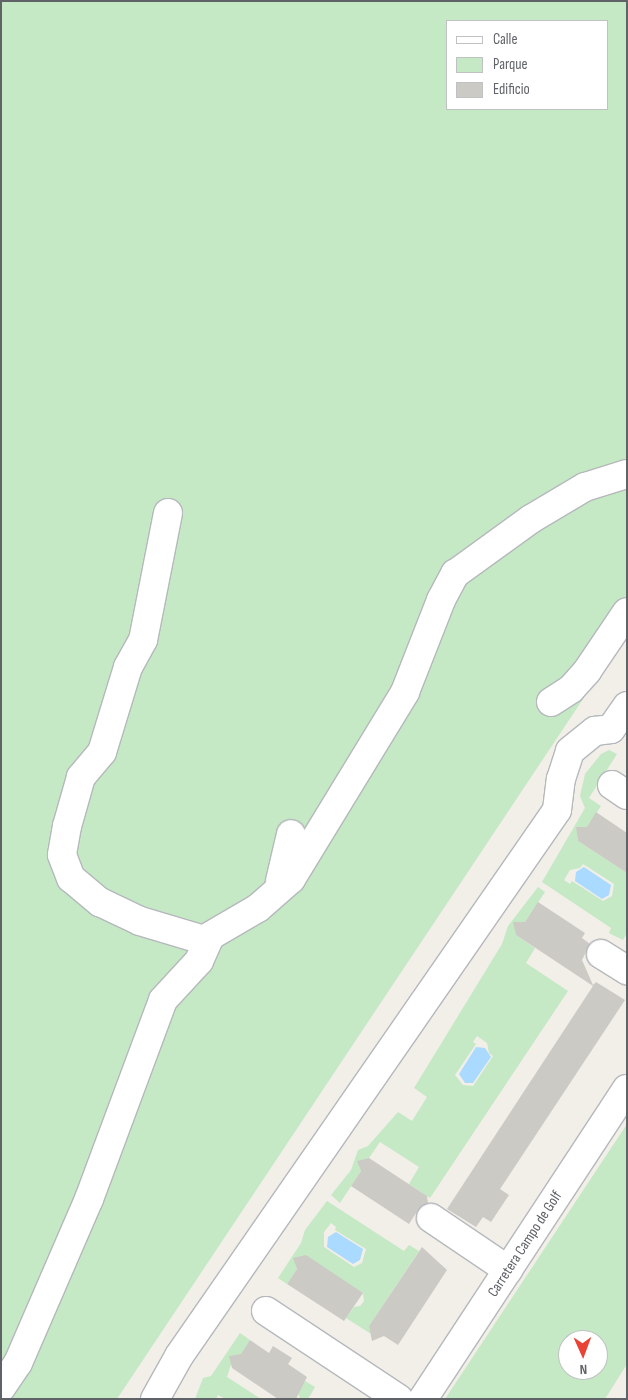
<!DOCTYPE html>
<style>
body{margin:0}
#map{position:relative;width:628px;height:1400px;overflow:hidden;background:#f1efe8;font-family:"Sofia Sans Condensed",sans-serif}
div>[style]{position:absolute}
.green>*{inset:0;background:#c5e8c5}
.water>*{inset:0;background:#aadaff}
.building>*{inset:0;background:#cccac5}
.roads{filter:drop-shadow(1px 0 #b5b8bc) drop-shadow(-1px 0 #b5b8bc) drop-shadow(0 1px #b5b8bc) drop-shadow(0 -1px #b5b8bc)}
.minor>*{height:28px;margin:-14px;padding:0 14px;transform-origin:14px;border-radius:14px;background:#fff}
span{translate:-50% -50%;white-space:nowrap;text-align:center;line-height:1.15;-webkit-text-stroke:4.5px #fff;paint-order:stroke}
.street-label{font-size:15px;color:#5f6368}
.frame{position:absolute;inset:0;border:2px solid #5f6368;pointer-events:none}
.legend{position:absolute;left:446px;top:20px;width:162px;height:90px;box-sizing:border-box;background:#fff;border:1px solid #bfc1c3;margin:0;padding:6px 9px;list-style:none;font-size:15px;color:#5f6368}
.legend li{display:flex;align-items:center;gap:10px;height:25px}
.legend b{width:25px;border:1px solid #bfc1c3}
.north{position:absolute;left:558px;top:1330px;width:50px;height:50px;box-sizing:border-box;background:#fff;border:1px solid #bfc1c3;border-radius:50%;rotate:178deg;font-size:14px;font-weight:700;line-height:20px;text-align:center;color:#5f6368}
.north::after{content:'';display:block;margin:auto;width:18px;height:22px;background:#ea4335;clip-path:polygon(50% 0,100% 100%,50% 72%,0 100%)}
</style>
<div id="map">
<div class="green">
<div style="clip-path:polygon(evenodd,1px 1px,627px 1px,627px 633px,117px 1399px,1px 1399px,1px 1px,447px 21px,607px 21px,607px 109px,447px 109px,447px 21px)"></div>
<div style="clip-path:polygon(evenodd,609px 750px,617px 754px,589px 798px,601px 806px,587px 827px,580px 827px,577px 833px,578px 841px,627px 873px,627px 933px,623px 940px,609px 933px,611px 928px,542px 882px,585px 808px,580px 796px,585px 774px,601px 754px,609px 750px,583px 864px,614px 884px,612px 896px,603px 901px,572px 881px,570px 884px,564px 880px,570px 870px,580px 868px,583px 864px)"></div>
<div style="clip-path:polygon(evenodd,538px 887px,545px 892px,525px 922px,518px 922px,515px 928px,516px 935px,535px 948px,526px 963px,568px 991px,430px 1198px,409px 1184px,419px 1167px,380px 1142px,369px 1158px,359px 1165px,361px 1171px,340px 1203px,331px 1195px,351px 1170px,358px 1150px,368px 1146px,398px 1112px,412px 1121px,427px 1097px,414px 1088px,502px 944px,508px 926px,538px 887px,477px 1036px,487px 1043px,489px 1053px,493px 1056px,473px 1086px,463px 1085px,455px 1075px,476px 1044px,473px 1042px,477px 1036px)"></div>
<div style="clip-path:polygon(evenodd,627px 1124px,627px 1364px,605px 1399px,445px 1399px,627px 1124px,568px 1340px,598px 1340px,598px 1370px,568px 1370px,568px 1340px)"></div>
<div style="clip-path:polygon(evenodd,327px 1201px,404px 1251px,409px 1245px,419px 1251px,369px 1326px,371px 1334px,346px 1318px,354px 1307px,360px 1306px,364px 1301px,363px 1293px,298px 1257px,295px 1263px,297px 1269px,287px 1284px,278px 1278px,301px 1243px,305px 1230px,327px 1201px,331px 1223px,336px 1227px,335px 1230px,366px 1249px,362px 1263px,354px 1267px,324px 1247px,324px 1232px,331px 1223px)"></div>
<div style="clip-path:polygon(240px 1333px,250px 1340px,241px 1355px,234px 1355px,227px 1377px,261px 1399px,225px 1399px,218px 1395px,216px 1399px,195px 1399px,203px 1378px,211px 1376px)"></div>
<div style="clip-path:polygon(305px 1381px,315px 1387px,308px 1399px,300px 1399px,298px 1392px)"></div>
</div>
<div class="water">
<div style="clip-path:polygon(584px 867px,611px 885px,609px 895px,602px 899px,575px 881px,576px 872px)"></div>
<div style="clip-path:polygon(476px 1047px,485px 1048px,491px 1057px,473px 1083px,465px 1083px,459px 1074px)"></div>
<div style="clip-path:polygon(336px 1232px,363px 1249px,360px 1260px,353px 1264px,327px 1247px,328px 1237px)"></div>
</div>
<div class="building">
<div style="clip-path:polygon(596px 812px,627px 833px,627px 873px,578px 841px,576px 827px,587px 827px)"></div>
<div style="clip-path:polygon(538px 902px,585px 933px,582px 938px,590px 944px,582px 960px,593px 985px,596px 982px,625px 1000px,500px 1189px,509px 1195px,491px 1222px,483px 1217px,476px 1227px,447px 1209px,593px 986px,516px 935px,513px 922px,525px 922px)"></div>
<div style="clip-path:polygon(369px 1158px,427px 1196px,428px 1203px,418px 1210px,409px 1224px,351px 1186px,361px 1171px,357px 1161px)"></div>
<div style="clip-path:polygon(422px 1247px,447px 1270px,398px 1345px,384px 1336px,372px 1341px,369px 1326px)"></div>
<div style="clip-path:polygon(306px 1255px,363px 1293px,344px 1321px,287px 1284px,297px 1269px,293px 1258px)"></div>
<div style="clip-path:polygon(250px 1340px,269px 1353px,273px 1346px,292px 1358px,288px 1364px,307px 1377px,296px 1399px,278px 1399px,232px 1368px,229px 1356px,241px 1354px)"></div>
</div>
<div class="roads">
<div class="minor">
<div style="left:168px;top:513px;width:129px;rotate:101.1deg"></div>
<div style="left:143px;top:640px;width:31px;rotate:119deg"></div>
<div style="left:128px;top:667px;width:89px;rotate:107deg"></div>
<div style="left:102px;top:752px;width:33px;rotate:130deg"></div>
<div style="left:81px;top:777px;width:51px;rotate:105.9deg"></div>
<div style="left:67px;top:826px;width:29px;rotate:100deg"></div>
<div style="left:62px;top:855px;width:25px;rotate:69deg"></div>
<div style="left:71px;top:878px;width:38px;rotate:40deg"></div>
<div style="left:100px;top:902px;width:44px;rotate:25.4deg"></div>
<div style="left:140px;top:921px;width:70px;rotate:16.6deg"></div>
<div style="left:551px;top:702px;width:24px;rotate:-33deg"></div>
<div style="left:571px;top:689px;width:24px;rotate:-48deg"></div>
<div style="left:587px;top:671px;width:71px;rotate:-55.9deg"></div>
<div style="left:612px;top:785px;width:18px;rotate:34deg"></div>
<div style="left:280px;top:881px;width:48px;rotate:-76.8deg"></div>
<div style="left:601px;top:954px;width:31px;rotate:32deg"></div>
<div style="left:431px;top:1218px;width:93px;rotate:34deg"></div>
<div style="left:266px;top:1311px;width:159px;rotate:33.5deg"></div>
<div style="left:1px;top:1388px;width:30px;rotate:-56deg"></div>
<div style="left:18px;top:1363px;width:179px;rotate:-66.6deg"></div>
<div style="left:89px;top:1199px;width:212px;rotate:-69.6deg"></div>
<div style="left:163px;top:1000px;width:53px;rotate:-47.3deg"></div>
<div style="left:199px;top:961px;width:27px;rotate:-66deg"></div>
<div style="left:210px;top:936px;width:56px;rotate:-30.3deg"></div>
<div style="left:258px;top:908px;width:44px;rotate:-41.3deg"></div>
<div style="left:291px;top:879px;width:219px;rotate:-58.6deg"></div>
<div style="left:405px;top:692px;width:99px;rotate:-68.6deg"></div>
<div style="left:441px;top:600px;width:30px;rotate:-62deg"></div>
<div style="left:455px;top:574px;width:94px;rotate:-35.9deg"></div>
<div style="left:531px;top:519px;width:63px;rotate:-30.7deg"></div>
<div style="left:585px;top:487px;width:44px;rotate:-17.2deg"></div>
<div style="left:155px;top:1399px;width:49px;rotate:-60.8deg"></div>
<div style="left:179px;top:1356px;width:664px;rotate:-55.3deg"></div>
<div style="left:557px;top:810px;width:31px;rotate:-83deg"></div>
<div style="left:561px;top:779px;width:29px;rotate:-72deg"></div>
<div style="left:570px;top:751px;width:32px;rotate:-39deg"></div>
<div style="left:595px;top:731px;width:16px;rotate:-7deg"></div>
<div style="left:611px;top:729px;width:28px;rotate:-55deg"></div>
<div style="left:423px;top:1399px;width:371px;rotate:-56.7deg"></div>
</div>
</div>
<div class="street-label">
<span style="left:525px;top:1244px;rotate:-57deg">Carretera Campo de Golf</span>
</div>
<div class="frame"></div>
<ul class="legend">
<li><b style="height:6px;background:#fff"></b>Calle</li>
<li><b style="height:14px;background:#c5e8c5"></b>Parque</li>
<li><b style="height:14px;background:#cccac5"></b>Edificio</li>
</ul>
<div class="north">N</div>
</div>
